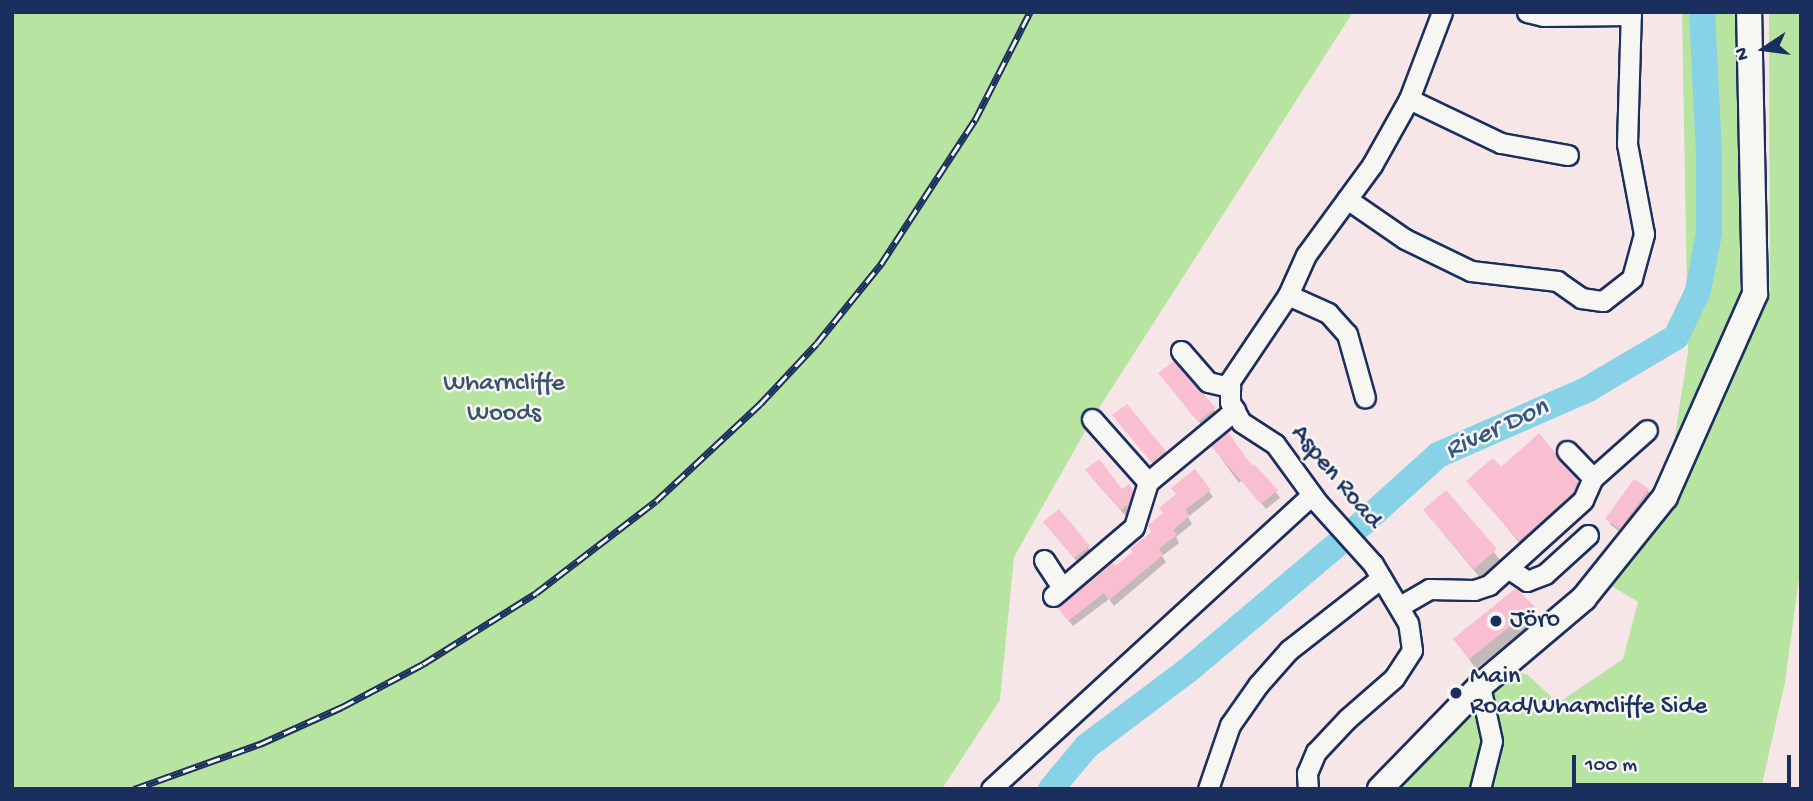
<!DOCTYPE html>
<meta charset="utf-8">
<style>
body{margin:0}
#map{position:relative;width:1813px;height:801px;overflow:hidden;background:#f7e6e8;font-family:"Gochi Hand",sans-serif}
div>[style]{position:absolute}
.green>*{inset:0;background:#b8e4a1}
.shadow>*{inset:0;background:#0003}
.river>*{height:26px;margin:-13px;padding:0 13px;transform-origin:13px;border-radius:13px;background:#87d2e7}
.building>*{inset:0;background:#f9bfd1}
.roads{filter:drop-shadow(2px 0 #1b2f5e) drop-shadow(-2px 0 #1b2f5e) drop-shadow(0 2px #1b2f5e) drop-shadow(0 -2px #1b2f5e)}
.minor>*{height:19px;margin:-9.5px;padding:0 9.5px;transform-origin:9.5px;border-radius:9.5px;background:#f6f6f2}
.major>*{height:24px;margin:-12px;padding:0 12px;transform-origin:12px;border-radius:12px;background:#f6f6f2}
.rail>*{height:7px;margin-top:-3.5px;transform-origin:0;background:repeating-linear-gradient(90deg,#f6f6f2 0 13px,#1b2f5e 0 26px);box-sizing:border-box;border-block:2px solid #1b2f5e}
.dots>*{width:19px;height:19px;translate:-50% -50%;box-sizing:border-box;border:4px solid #f6f6f2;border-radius:50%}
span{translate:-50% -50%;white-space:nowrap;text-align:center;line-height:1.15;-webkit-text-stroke:5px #f6f6f2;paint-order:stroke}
.park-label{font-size:26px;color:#3a536b}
.street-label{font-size:26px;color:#1b2f5e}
.poi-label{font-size:26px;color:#1b2f5e}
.left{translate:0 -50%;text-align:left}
.water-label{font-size:28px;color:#365880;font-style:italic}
.frame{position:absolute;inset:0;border:14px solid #1b2f5e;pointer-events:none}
.north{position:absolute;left:1729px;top:14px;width:70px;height:70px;-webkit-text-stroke:5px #f6f6f2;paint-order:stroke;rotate:257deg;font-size:19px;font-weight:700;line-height:28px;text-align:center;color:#1b2f5e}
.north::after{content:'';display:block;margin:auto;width:24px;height:32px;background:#1b2f5e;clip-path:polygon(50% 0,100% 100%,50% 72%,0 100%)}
.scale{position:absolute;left:1572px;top:755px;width:219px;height:32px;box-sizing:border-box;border:4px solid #1b2f5e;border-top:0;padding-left:9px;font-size:21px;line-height:24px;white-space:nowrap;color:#1b2f5e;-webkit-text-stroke:5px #f6f6f2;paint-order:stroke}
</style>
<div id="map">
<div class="green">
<div style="clip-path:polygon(12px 12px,1353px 12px,1092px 419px,1014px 557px,1000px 700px,942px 789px,12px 789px)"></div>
<div style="clip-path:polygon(1682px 12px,1739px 12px,1740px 293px,1669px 474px,1688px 352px)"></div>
<div style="clip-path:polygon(1769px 12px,1801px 12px,1801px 564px,1785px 682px,1761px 789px,1392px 789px,1506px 669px,1528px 675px,1558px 703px,1623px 659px,1638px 602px,1605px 582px,1674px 497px,1770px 294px)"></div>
</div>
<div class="shadow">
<div style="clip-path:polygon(1165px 380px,1214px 409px,1218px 415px,1203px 427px)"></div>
<div style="clip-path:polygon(1118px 422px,1165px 452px,1169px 458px,1157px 468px)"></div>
<div style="clip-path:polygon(1213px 447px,1276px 492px,1280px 498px,1266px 509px,1242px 480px,1239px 483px)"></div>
<div style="clip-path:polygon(1091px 477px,1122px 491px,1131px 490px,1136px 497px,1131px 512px,1126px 516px)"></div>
<div style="clip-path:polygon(1469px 481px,1577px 481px,1583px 492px,1526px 551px)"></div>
<div style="clip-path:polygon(1648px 490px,1651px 497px,1624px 535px,1611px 525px,1608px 519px)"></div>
<div style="clip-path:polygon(1209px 491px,1213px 497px,1188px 517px,1192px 524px,1176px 537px,1179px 543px,1162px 556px,1166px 562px,1114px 606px,1109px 599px,1073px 626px,1063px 614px,1135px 553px,1132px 549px)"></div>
<div style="clip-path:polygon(1446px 493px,1501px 561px,1481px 579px,1425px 511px)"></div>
<div style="clip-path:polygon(1045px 523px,1088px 547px,1092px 554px,1079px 564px)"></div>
<div style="clip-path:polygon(1533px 608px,1539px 618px,1476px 669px,1455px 640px)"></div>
</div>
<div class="river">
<div style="left:1051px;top:789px;width:56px;rotate:-50.1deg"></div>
<div style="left:1087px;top:746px;width:125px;rotate:-36.9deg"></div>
<div style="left:1187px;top:671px;width:233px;rotate:-40.1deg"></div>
<div style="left:1365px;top:521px;width:98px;rotate:-42.1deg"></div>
<div style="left:1438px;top:455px;width:164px;rotate:-23.7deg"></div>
<div style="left:1588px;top:389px;width:102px;rotate:-30.6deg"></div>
<div style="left:1676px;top:337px;width:51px;rotate:-64.4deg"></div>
<div style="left:1698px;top:291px;width:59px;rotate:-79.3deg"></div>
<div style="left:1709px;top:233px;width:79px;rotate:-90deg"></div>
<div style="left:1709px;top:154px;width:142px;rotate:-92.8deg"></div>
</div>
<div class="building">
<div style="clip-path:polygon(1174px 361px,1216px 408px,1198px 422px,1158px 373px)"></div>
<div style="clip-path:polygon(1127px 404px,1166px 451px,1152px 463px,1112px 415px)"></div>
<div style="clip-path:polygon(1228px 432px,1252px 466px,1254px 464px,1278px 490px,1261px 504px,1211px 446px)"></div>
<div style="clip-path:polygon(1539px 433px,1578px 480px,1573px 493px,1519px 541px,1466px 481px,1493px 458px,1501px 467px)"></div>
<div style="clip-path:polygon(1099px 459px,1122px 489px,1129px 484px,1133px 489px,1128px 505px,1121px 510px,1085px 470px)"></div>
<div style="clip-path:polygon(1195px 469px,1211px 490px,1185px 510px,1190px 516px,1173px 530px,1177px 535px,1159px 549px,1163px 555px,1109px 600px,1104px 593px,1068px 621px,1057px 607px,1112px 562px,1115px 566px,1133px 552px,1130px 549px,1151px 532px,1148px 525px,1163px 513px,1159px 508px,1176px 494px,1171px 488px)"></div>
<div style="clip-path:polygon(1634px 479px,1649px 489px,1620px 529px,1605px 519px)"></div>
<div style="clip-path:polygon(1446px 490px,1497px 549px,1474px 569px,1423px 510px)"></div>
<div style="clip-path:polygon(1059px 509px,1090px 546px,1074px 558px,1043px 522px)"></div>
<div style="clip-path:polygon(1516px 588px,1535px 607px,1469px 659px,1453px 639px)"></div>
</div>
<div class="roads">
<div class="minor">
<div style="left:1527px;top:12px;width:16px;rotate:14deg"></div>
<div style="left:1543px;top:16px;width:88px;rotate:-0.7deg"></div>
<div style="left:1409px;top:99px;width:102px;rotate:25.6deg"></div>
<div style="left:1501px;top:143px;width:68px;rotate:10.2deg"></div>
<div style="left:1347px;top:199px;width:70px;rotate:34.6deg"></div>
<div style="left:1405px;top:239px;width:73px;rotate:25.9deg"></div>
<div style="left:1471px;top:271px;width:87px;rotate:6.6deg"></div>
<div style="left:1557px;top:281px;width:29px;rotate:35deg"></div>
<div style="left:1581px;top:298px;width:22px;rotate:8deg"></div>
<div style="left:1603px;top:301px;width:37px;rotate:-38deg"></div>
<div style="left:1632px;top:278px;width:46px;rotate:-74.7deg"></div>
<div style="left:1644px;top:234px;width:92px;rotate:-100.7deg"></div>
<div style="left:1627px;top:144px;width:132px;rotate:-88.3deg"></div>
<div style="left:1288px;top:295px;width:44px;rotate:24.2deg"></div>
<div style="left:1328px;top:313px;width:28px;rotate:48deg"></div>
<div style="left:1347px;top:334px;width:66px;rotate:74.3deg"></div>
<div style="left:1181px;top:351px;width:41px;rotate:48.9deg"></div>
<div style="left:1208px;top:382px;width:23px;rotate:13deg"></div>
<div style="left:1092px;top:419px;width:84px;rotate:48.4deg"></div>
<div style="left:1567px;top:451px;width:37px;rotate:46deg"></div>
<div style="left:1044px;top:560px;width:33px;rotate:57deg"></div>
<div style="left:1508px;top:568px;width:23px;rotate:34deg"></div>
<div style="left:1527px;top:581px;width:19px;rotate:-21deg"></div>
<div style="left:1545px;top:574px;width:58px;rotate:-42.2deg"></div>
<div style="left:1053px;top:596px;width:106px;rotate:-40.4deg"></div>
<div style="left:1134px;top:527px;width:47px;rotate:-72.7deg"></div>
<div style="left:1148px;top:482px;width:113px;rotate:-39.6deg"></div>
<div style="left:1400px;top:606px;width:34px;rotate:-30deg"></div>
<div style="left:1429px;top:589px;width:45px;rotate:1.3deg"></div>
<div style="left:1474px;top:590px;width:16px;rotate:-18deg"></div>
<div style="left:1489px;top:585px;width:127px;rotate:-42.1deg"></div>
<div style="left:1583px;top:500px;width:24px;rotate:-66deg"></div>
<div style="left:1593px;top:478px;width:72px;rotate:-41.6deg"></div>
<div style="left:991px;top:789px;width:435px;rotate:-42.5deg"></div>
<div style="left:1208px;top:789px;width:68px;rotate:-71deg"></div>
<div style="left:1230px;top:725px;width:49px;rotate:-55deg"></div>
<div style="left:1258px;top:685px;width:47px;rotate:-48.5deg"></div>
<div style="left:1289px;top:650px;width:117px;rotate:-38deg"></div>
<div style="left:1308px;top:789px;width:16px;rotate:-94deg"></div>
<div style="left:1307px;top:773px;width:23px;rotate:-67deg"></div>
<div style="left:1316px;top:752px;width:45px;rotate:-46.8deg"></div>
<div style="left:1347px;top:719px;width:62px;rotate:-41.1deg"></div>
<div style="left:1394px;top:678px;width:33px;rotate:-57deg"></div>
<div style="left:1412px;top:650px;width:27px;rotate:-98deg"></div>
<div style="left:1408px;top:623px;width:69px;rotate:-120.7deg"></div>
<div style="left:1373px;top:564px;width:82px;rotate:-132deg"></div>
<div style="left:1318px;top:503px;width:73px;rotate:-126.1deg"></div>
<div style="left:1275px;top:444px;width:40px;rotate:-147.1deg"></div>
<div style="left:1241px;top:422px;width:23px;rotate:-119deg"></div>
<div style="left:1230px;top:402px;width:21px;rotate:-90deg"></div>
<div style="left:1230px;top:381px;width:104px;rotate:-56deg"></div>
<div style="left:1288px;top:295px;width:44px;rotate:-65.8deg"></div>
<div style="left:1306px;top:255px;width:112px;rotate:-53.7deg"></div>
<div style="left:1372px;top:165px;width:76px;rotate:-60.7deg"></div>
<div style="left:1409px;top:99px;width:93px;rotate:-69.2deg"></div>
<div style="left:1480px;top:789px;width:49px;rotate:-76deg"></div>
<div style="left:1492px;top:741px;width:56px;rotate:-102.3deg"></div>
</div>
<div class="major">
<div style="left:1380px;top:789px;width:144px;rotate:-45.8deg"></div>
<div style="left:1480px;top:686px;width:136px;rotate:-40.2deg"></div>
<div style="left:1584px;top:598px;width:129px;rotate:-51.3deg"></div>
<div style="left:1665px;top:497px;width:222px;rotate:-66.1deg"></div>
<div style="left:1755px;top:294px;width:282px;rotate:-91.2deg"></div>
</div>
</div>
<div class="rail">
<div style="left:134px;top:789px;width:134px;rotate:-19.7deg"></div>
<div style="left:260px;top:744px;width:90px;rotate:-24.3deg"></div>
<div style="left:342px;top:707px;width:92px;rotate:-28deg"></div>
<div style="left:423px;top:664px;width:133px;rotate:-32.1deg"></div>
<div style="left:536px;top:593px;width:151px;rotate:-37.5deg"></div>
<div style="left:656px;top:501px;width:142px;rotate:-43deg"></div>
<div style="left:760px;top:404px;width:83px;rotate:-46.9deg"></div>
<div style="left:817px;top:343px;width:102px;rotate:-51deg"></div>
<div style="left:881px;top:264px;width:172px;rotate:-56.9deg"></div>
<div style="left:975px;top:120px;width:121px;rotate:-63deg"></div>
</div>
<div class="dots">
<div style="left:1496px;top:621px;background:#1b2f5e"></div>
<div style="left:1456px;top:693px;background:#1b2f5e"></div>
</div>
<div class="park-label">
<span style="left:504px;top:400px">Wharncliffe<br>Woods</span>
</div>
<div class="street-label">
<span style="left:1335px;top:478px;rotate:50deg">Aspen Road</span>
</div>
<div class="poi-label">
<span class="left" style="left:1510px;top:621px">Jöro</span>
<span class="left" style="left:1470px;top:693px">Main<br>Road/Wharncliffe Side</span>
</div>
<div class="water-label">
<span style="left:1497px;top:430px;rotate:-25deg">River Don</span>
</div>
<div class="frame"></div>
<div class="north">N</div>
<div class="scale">100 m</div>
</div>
